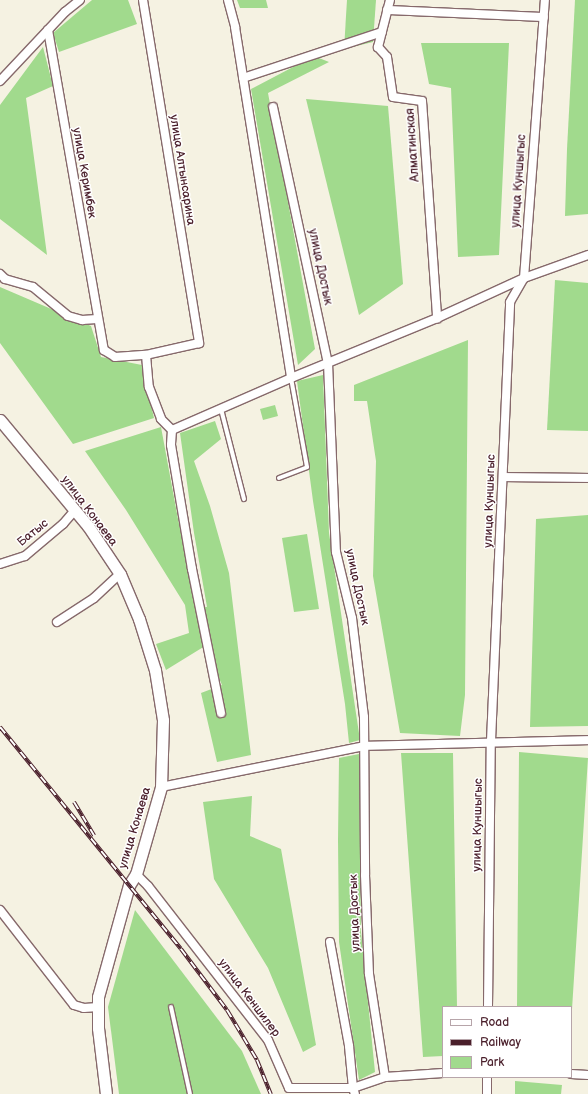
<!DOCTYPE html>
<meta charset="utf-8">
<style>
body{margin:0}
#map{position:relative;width:588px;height:1094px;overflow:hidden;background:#f5f2e2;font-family:"Balsamiq Sans",sans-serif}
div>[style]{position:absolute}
.green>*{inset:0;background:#a1da8d}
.roads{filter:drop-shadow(1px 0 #86696b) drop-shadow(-1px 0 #86696b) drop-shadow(0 1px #86696b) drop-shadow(0 -1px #86696b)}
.service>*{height:4px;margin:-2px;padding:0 2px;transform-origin:2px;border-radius:2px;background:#fff}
.minor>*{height:8px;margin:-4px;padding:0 4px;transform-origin:4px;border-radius:4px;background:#fff}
.secondary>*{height:11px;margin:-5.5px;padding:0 5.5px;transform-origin:5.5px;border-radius:5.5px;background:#fff}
.rail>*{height:4px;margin-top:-2px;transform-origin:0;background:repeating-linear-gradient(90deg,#fff 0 8px,#4a1f2b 0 16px);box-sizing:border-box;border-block:1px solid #4a1f2b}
span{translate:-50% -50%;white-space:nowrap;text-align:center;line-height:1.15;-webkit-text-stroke:3px #fff;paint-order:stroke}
.street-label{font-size:12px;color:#4a1f2b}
.legend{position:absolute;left:442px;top:1006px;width:130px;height:72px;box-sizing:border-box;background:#fff;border:1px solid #b7a5aa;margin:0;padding:5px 7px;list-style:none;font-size:12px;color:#4a1f2b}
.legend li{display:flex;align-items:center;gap:8px;height:20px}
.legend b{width:20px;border:1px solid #b7a5aa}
</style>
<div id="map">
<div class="green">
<div style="clip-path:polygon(92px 0,128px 0,137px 24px,59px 52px,53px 33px)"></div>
<div style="clip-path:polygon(237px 0,266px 0,268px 8px,240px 8px)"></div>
<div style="clip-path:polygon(347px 0,376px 0,373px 42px,344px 49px)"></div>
<div style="clip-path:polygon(575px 0,588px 0,588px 214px,565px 216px,567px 149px)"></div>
<div style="clip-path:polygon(421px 43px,509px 43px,499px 255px,458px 257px,451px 88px,429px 84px)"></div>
<div style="clip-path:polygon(43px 47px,53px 86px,26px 98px,47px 255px,0 219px,0 105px)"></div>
<div style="clip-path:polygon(314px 56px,329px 62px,268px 93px,315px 349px,298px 365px,251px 89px)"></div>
<div style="clip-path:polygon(306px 99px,388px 106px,403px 284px,359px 315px)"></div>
<div style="clip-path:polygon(555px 280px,588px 283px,588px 431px,547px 430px)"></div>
<div style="clip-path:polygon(0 287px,91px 326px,101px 357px,142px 365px,154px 418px,73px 444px,0 343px)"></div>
<div style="clip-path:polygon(468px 340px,465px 695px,460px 736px,400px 733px,373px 576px,376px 461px,367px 401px,354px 401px,354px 385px)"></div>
<div style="clip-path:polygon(323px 375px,329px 533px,360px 740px,349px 743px,345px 704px,313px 501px,297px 381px)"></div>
<div style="clip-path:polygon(275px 405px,278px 416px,263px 420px,260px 409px)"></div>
<div style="clip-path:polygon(215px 421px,221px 439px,194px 461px,210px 506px,229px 573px,251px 755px,217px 762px,201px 693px,222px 685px,205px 646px,166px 670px,156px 644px,189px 633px,185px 605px,126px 510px,85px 451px,161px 427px,178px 519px,197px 606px,207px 607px,194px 533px,180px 433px)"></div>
<div style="clip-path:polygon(588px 515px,588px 726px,530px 727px,536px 519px)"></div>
<div style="clip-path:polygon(307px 534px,319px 609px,294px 612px,282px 538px)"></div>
<div style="clip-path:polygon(519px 752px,588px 758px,571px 1025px,571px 1007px,517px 1007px)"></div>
<div style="clip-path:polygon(401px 753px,453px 753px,457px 1007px,443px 1007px,443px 1056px,423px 1057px)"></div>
<div style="clip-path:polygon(359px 754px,361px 932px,375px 1072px,359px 1080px,339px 942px,338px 840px,339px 758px)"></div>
<div style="clip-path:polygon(252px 796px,250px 836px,281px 849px,316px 1045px,303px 1052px,268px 968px,214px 879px,203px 802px)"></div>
<div style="clip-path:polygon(135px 910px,242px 1051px,261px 1094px,119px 1094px,108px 1007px)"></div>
<div style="clip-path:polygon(515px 1081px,562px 1085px,561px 1094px,515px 1094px)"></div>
</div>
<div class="roads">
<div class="service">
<div style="left:221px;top:409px;width:93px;rotate:75.7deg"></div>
<div style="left:279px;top:478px;width:30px;rotate:-21deg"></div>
<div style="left:307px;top:467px;width:90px;rotate:-100.2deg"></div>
<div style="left:171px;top:1007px;width:89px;rotate:77.7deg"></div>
</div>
<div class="minor">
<div style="left:143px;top:0;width:348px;rotate:80.7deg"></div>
<div style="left:199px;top:343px;width:54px;rotate:167.2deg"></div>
<div style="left:146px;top:355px;width:32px;rotate:85deg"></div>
<div style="left:149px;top:387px;width:34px;rotate:69deg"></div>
<div style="left:161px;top:419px;width:16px;rotate:45deg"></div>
<div style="left:172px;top:430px;width:15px;rotate:94deg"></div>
<div style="left:171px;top:445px;width:126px;rotate:80.4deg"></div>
<div style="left:192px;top:569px;width:147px;rotate:78.6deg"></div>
<div style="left:228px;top:0;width:28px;rotate:75deg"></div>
<div style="left:235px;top:27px;width:355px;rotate:80.9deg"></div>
<div style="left:390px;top:0;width:49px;rotate:104.3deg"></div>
<div style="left:378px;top:47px;width:13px;rotate:48deg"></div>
<div style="left:387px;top:57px;width:40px;rotate:81.5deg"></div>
<div style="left:393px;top:97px;width:29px;rotate:8deg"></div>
<div style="left:422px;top:101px;width:218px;rotate:86deg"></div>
<div style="left:387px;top:10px;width:157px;rotate:2.6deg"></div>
<div style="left:48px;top:30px;width:325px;rotate:80.1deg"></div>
<div style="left:104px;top:350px;width:13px;rotate:32deg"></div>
<div style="left:115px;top:357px;width:31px;rotate:-4deg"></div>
<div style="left:243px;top:78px;width:146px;rotate:-18.3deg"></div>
<div style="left:0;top:81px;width:95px;rotate:-46.7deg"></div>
<div style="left:65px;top:12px;width:19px;rotate:-39deg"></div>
<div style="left:273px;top:107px;width:262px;rotate:77.9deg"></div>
<div style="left:328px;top:363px;width:189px;rotate:87.6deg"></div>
<div style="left:336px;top:552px;width:68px;rotate:76.4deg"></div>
<div style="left:352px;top:618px;width:100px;rotate:83.1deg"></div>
<div style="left:364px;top:717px;width:158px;rotate:89.6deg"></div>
<div style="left:365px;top:875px;width:99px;rotate:87.7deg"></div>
<div style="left:369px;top:974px;width:104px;rotate:81.2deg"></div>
<div style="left:0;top:274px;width:7px;rotate:45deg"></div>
<div style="left:5px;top:279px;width:29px;rotate:16deg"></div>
<div style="left:33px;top:287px;width:45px;rotate:39.6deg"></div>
<div style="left:68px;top:316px;width:15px;rotate:16deg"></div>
<div style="left:82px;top:320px;width:15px;rotate:-4deg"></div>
<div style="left:172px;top:430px;width:130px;rotate:-23.6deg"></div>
<div style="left:291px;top:378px;width:158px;rotate:-22.3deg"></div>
<div style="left:437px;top:318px;width:96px;rotate:-24.7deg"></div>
<div style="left:524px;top:278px;width:68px;rotate:-19.8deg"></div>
<div style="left:504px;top:477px;width:84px;rotate:0.7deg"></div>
<div style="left:0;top:564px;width:26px;rotate:-18deg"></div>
<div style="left:25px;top:556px;width:50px;rotate:-40.1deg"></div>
<div style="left:63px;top:524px;width:18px;rotate:-49deg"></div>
<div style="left:57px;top:622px;width:44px;rotate:-33deg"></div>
<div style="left:94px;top:598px;width:35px;rotate:-43deg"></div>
<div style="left:161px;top:787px;width:207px;rotate:-11.4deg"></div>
<div style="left:364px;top:746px;width:224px;rotate:-1.5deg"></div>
<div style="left:136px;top:874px;width:17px;rotate:45deg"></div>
<div style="left:148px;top:886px;width:195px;rotate:52.1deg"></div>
<div style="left:268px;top:1040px;width:52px;rotate:66.4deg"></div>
<div style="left:289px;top:1088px;width:64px"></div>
<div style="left:353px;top:1088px;width:6px;rotate:72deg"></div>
<div style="left:0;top:910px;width:120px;rotate:52.1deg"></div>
<div style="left:74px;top:1005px;width:10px;rotate:17deg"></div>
<div style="left:84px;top:1008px;width:14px;rotate:-4deg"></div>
<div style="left:330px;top:942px;width:106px;rotate:79.6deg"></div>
<div style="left:349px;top:1046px;width:42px;rotate:84.6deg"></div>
<div style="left:353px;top:1088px;width:34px;rotate:-19deg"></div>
<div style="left:385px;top:1077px;width:58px;rotate:-3.9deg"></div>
<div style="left:488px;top:1007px;width:266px;rotate:-89.4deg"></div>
<div style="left:491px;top:741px;width:439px;rotate:-87.5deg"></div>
<div style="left:510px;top:302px;width:28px;rotate:-60deg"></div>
<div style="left:524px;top:278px;width:279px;rotate:-85.7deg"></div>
<div style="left:571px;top:1074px;width:17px;rotate:3deg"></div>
<div style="left:487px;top:1094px;width:17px;rotate:-90deg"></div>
</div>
<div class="secondary">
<div style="left:0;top:420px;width:138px;rotate:50.3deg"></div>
<div style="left:88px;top:526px;width:58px;rotate:56.3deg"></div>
<div style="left:120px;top:574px;width:49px;rotate:67.1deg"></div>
<div style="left:139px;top:619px;width:53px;rotate:72.6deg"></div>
<div style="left:155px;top:670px;width:51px;rotate:80.9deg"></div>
<div style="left:163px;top:720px;width:67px;rotate:91.7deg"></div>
<div style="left:161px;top:787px;width:91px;rotate:106deg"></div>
<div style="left:136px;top:874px;width:13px;rotate:122deg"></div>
<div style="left:129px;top:885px;width:116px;rotate:105.5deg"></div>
<div style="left:98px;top:997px;width:31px;rotate:90deg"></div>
<div style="left:98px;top:1028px;width:66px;rotate:83.1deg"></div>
</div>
</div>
<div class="rail">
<div style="left:0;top:727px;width:286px;rotate:50.8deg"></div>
<div style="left:181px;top:949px;width:76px;rotate:53deg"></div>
<div style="left:227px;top:1010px;width:58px;rotate:59deg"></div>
<div style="left:257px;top:1060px;width:37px;rotate:68deg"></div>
<div style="left:74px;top:802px;width:39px;rotate:59deg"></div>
</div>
<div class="street-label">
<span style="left:413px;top:145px;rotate:-94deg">Алматинская</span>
<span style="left:182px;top:170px;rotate:81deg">улица Алтынсарина</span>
<span style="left:84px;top:173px;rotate:80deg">улица Керимбек</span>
<span style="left:519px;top:181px;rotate:-86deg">улица Куншыгыс</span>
<span style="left:320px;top:267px;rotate:78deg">улица Достык</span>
<span style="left:490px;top:501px;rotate:-88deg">улица Куншыгыс</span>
<span style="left:89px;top:511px;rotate:53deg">улица Конаева</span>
<span style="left:33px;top:533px;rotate:-39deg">Батыс</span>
<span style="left:357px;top:587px;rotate:78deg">улица Достык</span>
<span style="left:478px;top:825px;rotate:-89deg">улица Куншыгыс</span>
<span style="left:135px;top:828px;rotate:-73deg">улица Конаева</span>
<span style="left:355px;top:913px;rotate:-92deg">улица Достык</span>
<span style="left:249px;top:998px;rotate:53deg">улица Кеншилер</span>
</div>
<ul class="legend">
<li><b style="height:5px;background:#fff"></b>Road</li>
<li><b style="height:5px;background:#4a1f2b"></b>Railway</li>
<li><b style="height:11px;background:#a1da8d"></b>Park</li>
</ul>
</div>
